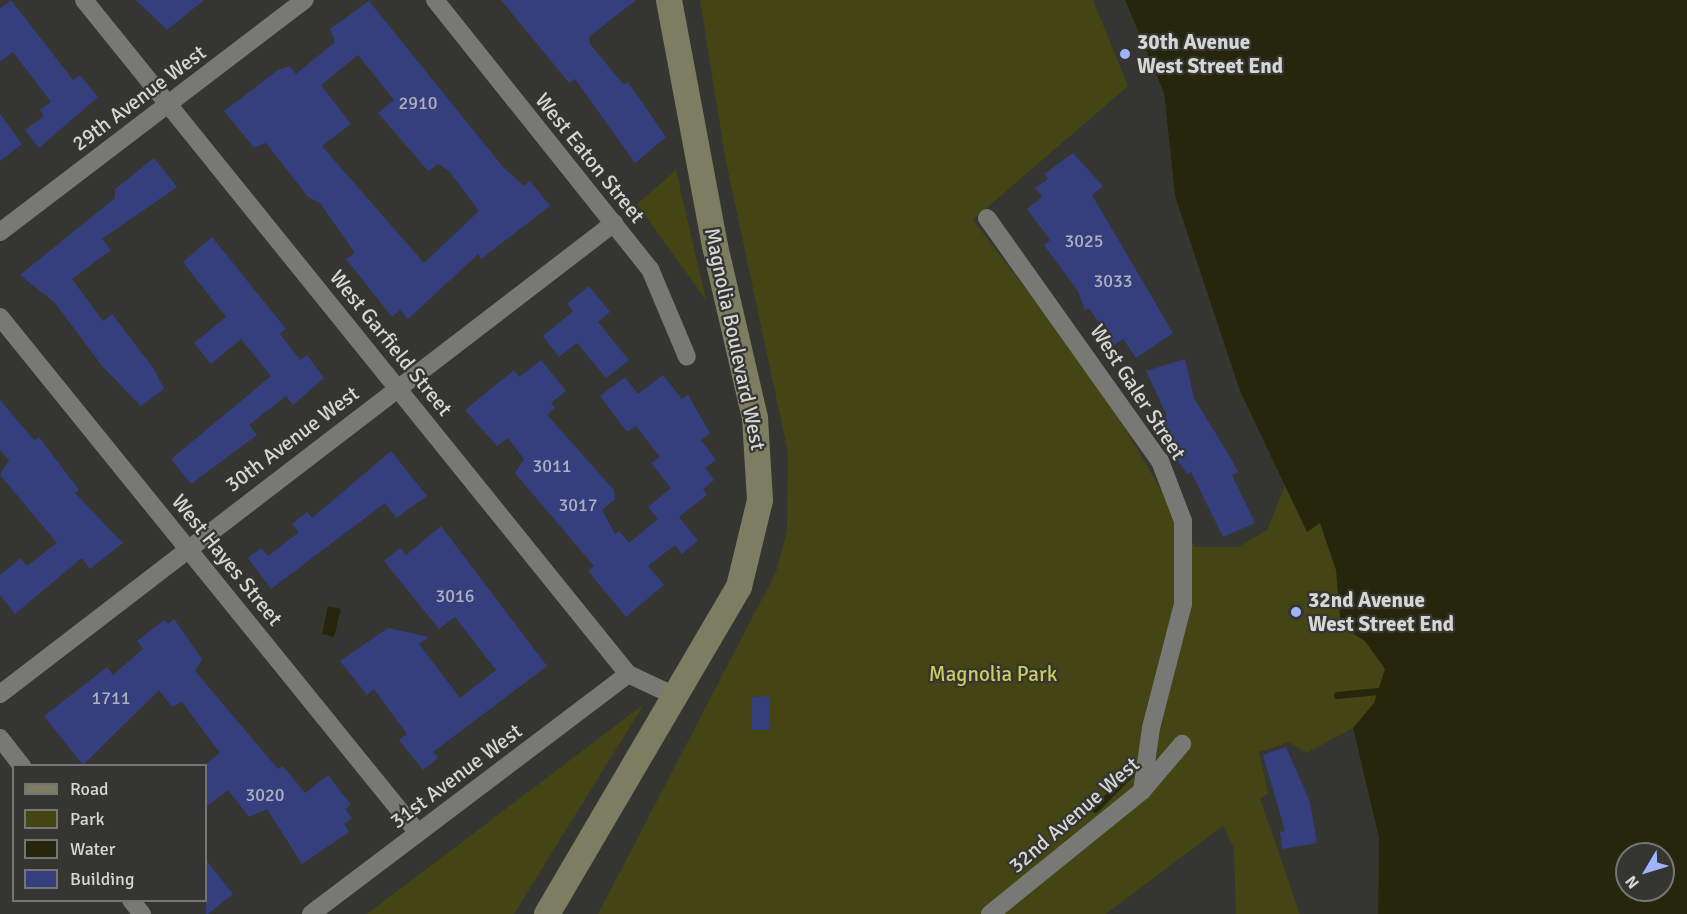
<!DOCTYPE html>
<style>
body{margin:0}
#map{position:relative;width:1687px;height:914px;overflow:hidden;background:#353532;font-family:Signika,sans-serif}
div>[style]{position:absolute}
.green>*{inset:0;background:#444414}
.water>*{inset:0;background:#26260c}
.stream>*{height:7px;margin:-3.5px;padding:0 3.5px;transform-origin:3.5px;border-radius:3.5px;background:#26260c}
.building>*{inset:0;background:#353f7d}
.street>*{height:18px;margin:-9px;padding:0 9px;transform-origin:9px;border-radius:9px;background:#787875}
.secondary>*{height:26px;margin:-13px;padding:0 13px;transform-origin:13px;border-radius:13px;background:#7d7d62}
.dots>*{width:16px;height:16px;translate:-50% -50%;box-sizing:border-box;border:3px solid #353532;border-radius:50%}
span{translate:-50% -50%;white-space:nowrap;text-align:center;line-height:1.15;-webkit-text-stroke:4.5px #353532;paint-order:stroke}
.number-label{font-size:18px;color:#aeb0bf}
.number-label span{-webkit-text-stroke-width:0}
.poi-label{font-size:21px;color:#d6d6d5;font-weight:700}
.left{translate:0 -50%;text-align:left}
.street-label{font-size:21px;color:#d6d6d5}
.park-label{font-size:21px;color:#cdcc5c}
.legend{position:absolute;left:12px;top:764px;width:195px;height:138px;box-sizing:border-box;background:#353532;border:2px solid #757573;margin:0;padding:8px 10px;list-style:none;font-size:18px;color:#d6d6d5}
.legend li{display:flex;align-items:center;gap:12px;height:30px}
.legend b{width:30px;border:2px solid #757573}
.north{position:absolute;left:1615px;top:842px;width:60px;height:60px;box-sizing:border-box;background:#353532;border:2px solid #757573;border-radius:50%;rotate:232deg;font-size:16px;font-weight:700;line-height:24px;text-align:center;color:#d6d6d5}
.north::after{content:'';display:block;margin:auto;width:21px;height:27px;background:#a1b3fd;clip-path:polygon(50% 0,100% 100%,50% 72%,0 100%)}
</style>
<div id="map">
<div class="green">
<div style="clip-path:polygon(700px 0,1093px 0,1128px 86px,973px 220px,1098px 383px,1195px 547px,1238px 547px,1267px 530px,1285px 485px,1240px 391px,1175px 196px,1164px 93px,1125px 0,1426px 312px,1378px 914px,1379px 838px,1353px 728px,1307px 753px,1289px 742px,1259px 752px,1268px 793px,1260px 799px,1300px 914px,1236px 914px,1234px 848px,1223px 826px,1106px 914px,598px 914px,776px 572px,787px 531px,788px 453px,725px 157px)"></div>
<div style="clip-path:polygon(676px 170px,706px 300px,637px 204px)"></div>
<div style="clip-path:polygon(644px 704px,514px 914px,367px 914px)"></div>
</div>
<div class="water">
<div style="clip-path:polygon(evenodd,1125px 0,1687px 0,1687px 914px,1378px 914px,1379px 838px,1353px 728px,1374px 703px,1385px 669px,1365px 641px,1341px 626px,1336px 570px,1320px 523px,1307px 532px,1240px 391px,1175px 196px,1164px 93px,1125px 0,1627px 854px,1663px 854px,1663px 890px,1627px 890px,1627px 854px)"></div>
<div style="clip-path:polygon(328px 606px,341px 609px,334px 637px,322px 634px)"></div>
</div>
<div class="stream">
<div style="left:1337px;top:695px;width:41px;rotate:-5.6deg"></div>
<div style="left:1095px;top:809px;width:64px;rotate:-45deg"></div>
</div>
<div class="building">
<div style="clip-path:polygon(11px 0,73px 80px,80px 75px,98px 97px,39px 148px,25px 130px,44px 116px,40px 110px,51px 102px,13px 52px,0 62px,0 9px)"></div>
<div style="clip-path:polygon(136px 0,204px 0,167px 30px)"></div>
<div style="clip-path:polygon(501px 0,636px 0,589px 37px,590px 44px,624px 85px,628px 82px,666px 137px,635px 163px,575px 79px,569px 83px)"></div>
<div style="clip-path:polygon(evenodd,369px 1px,503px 167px,524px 186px,530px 181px,550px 206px,481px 259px,478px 254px,408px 319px,400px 310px,392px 317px,346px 259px,355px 253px,320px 203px,308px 197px,266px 143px,254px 148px,224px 111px,278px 70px,290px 66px,296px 74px,335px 42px,330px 29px,369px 1px,358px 55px,394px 100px,378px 113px,428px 171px,438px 164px,449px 171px,479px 211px,424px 263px,322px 146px,351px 124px,321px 85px,358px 55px)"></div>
<div style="clip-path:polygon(0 114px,22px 144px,0 161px)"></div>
<div style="clip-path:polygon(1073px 153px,1103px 186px,1092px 195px,1173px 333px,1136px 358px,1123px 339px,1114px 345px,1089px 308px,1085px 310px,1078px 291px,1044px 245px,1050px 240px,1027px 209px,1042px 197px,1035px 188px,1048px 179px,1044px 174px)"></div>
<div style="clip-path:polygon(154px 158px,177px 187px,102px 239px,111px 250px,72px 279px,103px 321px,112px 314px,154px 369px,164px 389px,141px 406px,102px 366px,55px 303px,20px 275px,115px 198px,115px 189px)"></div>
<div style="clip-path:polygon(212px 237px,286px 329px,280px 334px,300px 360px,307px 355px,324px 378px,293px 405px,286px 396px,249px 425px,257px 435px,191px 484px,171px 459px,271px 376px,241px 339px,211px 364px,194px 343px,226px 317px,183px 262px)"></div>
<div style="clip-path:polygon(589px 286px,610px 312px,598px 322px,629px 360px,606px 378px,577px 343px,559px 357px,543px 336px,573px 311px,567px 304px)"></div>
<div style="clip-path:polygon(1185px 359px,1194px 398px,1232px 460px,1238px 472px,1232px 475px,1255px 523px,1223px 537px,1191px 472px,1187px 474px,1153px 425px,1167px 416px,1146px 371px)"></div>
<div style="clip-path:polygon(541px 360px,566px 391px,551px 403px,555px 408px,547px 415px,614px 490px,615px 499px,602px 510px,615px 534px,619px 531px,629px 543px,658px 519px,648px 507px,671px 488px,651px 463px,660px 457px,636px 426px,627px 432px,600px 396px,625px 377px,638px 394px,663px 375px,682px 399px,688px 395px,710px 433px,701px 440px,716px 460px,705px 468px,714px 480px,703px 489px,707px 495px,679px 517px,698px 541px,682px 554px,675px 545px,648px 566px,664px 585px,626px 617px,588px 571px,594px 566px,515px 473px,524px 459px,508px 438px,497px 446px,465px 410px,514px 370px,519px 377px)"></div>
<div style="clip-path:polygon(0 400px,34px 440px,39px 437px,79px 490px,75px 493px,123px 543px,90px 569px,82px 558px,15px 614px,0 595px,0 575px,21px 558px,27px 566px,57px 543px,0 475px,9px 460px,0 450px)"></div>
<div style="clip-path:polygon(391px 451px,427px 496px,396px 518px,385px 503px,271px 589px,248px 558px,261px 548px,268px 556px,299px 532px,292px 524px,307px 512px,312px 518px)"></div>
<div style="clip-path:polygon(441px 526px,547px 666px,433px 752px,438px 758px,423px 770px,399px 740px,407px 734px,374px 689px,367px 695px,340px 661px,388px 628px,429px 637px,419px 644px,460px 698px,496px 670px,455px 617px,439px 629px,384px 561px,400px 548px,406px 555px)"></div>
<div style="clip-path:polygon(174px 619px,202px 659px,195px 671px,278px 769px,283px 766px,305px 793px,328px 775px,351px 805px,345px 809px,352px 818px,344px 824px,349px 832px,302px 864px,267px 809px,249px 817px,228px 790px,206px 807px,206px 764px,220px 753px,182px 702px,172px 707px,159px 690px,83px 765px,44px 716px,107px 667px,113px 675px,143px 649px,137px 641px,164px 620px,168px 624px)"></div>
<div style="clip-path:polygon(769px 696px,769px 730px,752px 730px,752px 697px)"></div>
<div style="clip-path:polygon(1286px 747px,1310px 802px,1317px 843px,1282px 849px,1280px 832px,1285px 831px,1263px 755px)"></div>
<div style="clip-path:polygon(206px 860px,233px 894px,208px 914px,206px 914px)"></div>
</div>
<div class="street">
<div style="left:84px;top:0;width:866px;rotate:51.09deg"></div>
<div style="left:628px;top:674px;width:54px;rotate:25.1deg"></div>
<div style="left:435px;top:0;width:344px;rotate:51.4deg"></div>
<div style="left:650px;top:269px;width:95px;rotate:67.2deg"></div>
<div style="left:987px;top:218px;width:298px;rotate:54.6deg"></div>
<div style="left:1160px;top:461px;width:64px;rotate:69deg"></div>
<div style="left:1183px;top:521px;width:83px;rotate:90deg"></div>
<div style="left:1183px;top:604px;width:128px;rotate:104.5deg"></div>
<div style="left:1151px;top:728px;width:64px;rotate:98.1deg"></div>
<div style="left:0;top:232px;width:383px;rotate:-37.3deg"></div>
<div style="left:0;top:317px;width:664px;rotate:50.99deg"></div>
<div style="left:0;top:694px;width:774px;rotate:-37.49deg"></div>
<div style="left:0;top:738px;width:36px;rotate:52deg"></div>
<div style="left:131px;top:900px;width:18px;rotate:52deg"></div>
<div style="left:311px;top:914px;width:398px;rotate:-37.1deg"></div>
<div style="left:990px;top:914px;width:196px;rotate:-39deg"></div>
<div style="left:1142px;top:791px;width:62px;rotate:-49.6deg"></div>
</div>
<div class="secondary">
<div style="left:547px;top:914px;width:379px;rotate:-59.6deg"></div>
<div style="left:739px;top:587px;width:89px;rotate:-76.4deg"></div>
<div style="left:760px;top:500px;width:82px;rotate:-93.5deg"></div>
<div style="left:755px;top:418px;width:177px;rotate:-103.1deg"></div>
<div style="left:715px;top:246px;width:250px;rotate:-100.6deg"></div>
</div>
<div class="dots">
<div style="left:1125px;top:54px;background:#a1b3fd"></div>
<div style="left:1296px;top:612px;background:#a1b3fd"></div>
</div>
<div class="number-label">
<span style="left:418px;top:103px">2910</span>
<span style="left:1084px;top:241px">3025</span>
<span style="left:1113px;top:281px">3033</span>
<span style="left:552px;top:466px">3011</span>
<span style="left:578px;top:505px">3017</span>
<span style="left:455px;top:596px">3016</span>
<span style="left:111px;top:698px">1711</span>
<span style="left:265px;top:795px">3020</span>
</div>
<div class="poi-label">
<span class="left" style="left:1137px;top:54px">30th Avenue<br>West Street End</span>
<span class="left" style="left:1308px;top:612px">32nd Avenue<br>West Street End</span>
</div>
<div class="street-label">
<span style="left:139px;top:98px;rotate:-37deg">29th Avenue West</span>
<span style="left:590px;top:158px;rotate:51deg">West Eaton Street</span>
<span style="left:735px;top:339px;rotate:78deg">Magnolia Boulevard West</span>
<span style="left:391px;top:343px;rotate:51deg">West Garfield Street</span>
<span style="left:1138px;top:392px;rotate:57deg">West Galer Street</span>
<span style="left:292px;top:439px;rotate:-37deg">30th Avenue West</span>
<span style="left:227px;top:560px;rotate:51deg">West Hayes Street</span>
<span style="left:456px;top:776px;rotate:-37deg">31st Avenue West</span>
<span style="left:1074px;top:815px;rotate:-41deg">32nd Avenue West</span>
</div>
<div class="park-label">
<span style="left:993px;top:674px">Magnolia Park</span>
</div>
<ul class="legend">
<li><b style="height:8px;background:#7d7d62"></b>Road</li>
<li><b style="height:16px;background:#444414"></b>Park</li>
<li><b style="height:16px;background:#26260c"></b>Water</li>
<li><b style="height:16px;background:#353f7d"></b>Building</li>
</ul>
<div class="north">N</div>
</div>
